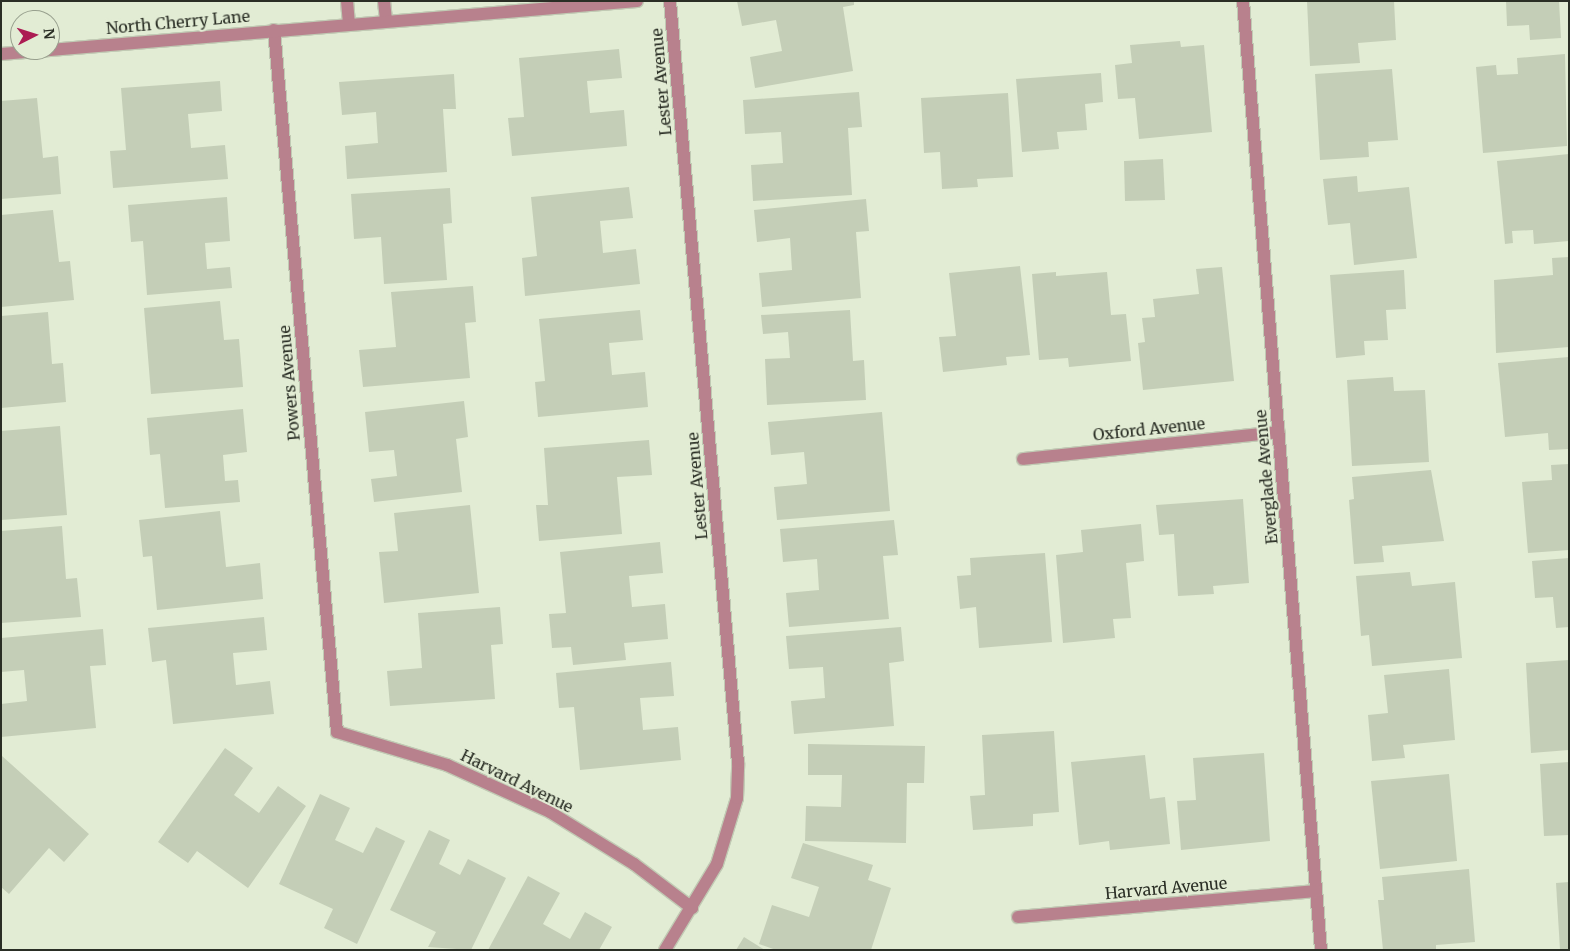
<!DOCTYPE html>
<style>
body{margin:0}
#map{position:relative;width:1570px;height:951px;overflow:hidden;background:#e2ecd4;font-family:Merriweather,serif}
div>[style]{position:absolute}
.building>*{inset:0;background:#c4ceb7}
.roads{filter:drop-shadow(1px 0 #c1cab4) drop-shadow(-1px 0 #c1cab4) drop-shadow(0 1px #c1cab4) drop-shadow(0 -1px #c1cab4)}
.minor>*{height:12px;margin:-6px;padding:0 6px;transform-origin:6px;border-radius:6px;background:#b8818d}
span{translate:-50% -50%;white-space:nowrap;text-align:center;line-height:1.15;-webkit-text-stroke:4px #e2ecd4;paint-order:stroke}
.street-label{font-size:16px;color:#2a2e25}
.frame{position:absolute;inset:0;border:2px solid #2a2e25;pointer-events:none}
.north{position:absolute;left:10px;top:10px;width:50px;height:50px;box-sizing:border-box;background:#e2ecd4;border:1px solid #98a08e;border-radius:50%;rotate:85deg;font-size:14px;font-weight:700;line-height:20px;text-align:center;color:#2a2e25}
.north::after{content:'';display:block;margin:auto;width:18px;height:22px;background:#ac1c53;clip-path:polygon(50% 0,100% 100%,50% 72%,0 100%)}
</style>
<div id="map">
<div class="building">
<div style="clip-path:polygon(737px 1px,854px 1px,854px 5px,843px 7px,853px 71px,755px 88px,750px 57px,782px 51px,776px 20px,742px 26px)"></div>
<div style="clip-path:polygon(1307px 1px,1394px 1px,1396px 40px,1358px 43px,1360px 63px,1310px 66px)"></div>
<div style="clip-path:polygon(1506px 1px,1559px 1px,1561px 38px,1530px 40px,1529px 25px,1507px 26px)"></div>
<div style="clip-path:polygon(1180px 41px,1181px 47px,1204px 45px,1212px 132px,1139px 139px,1135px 98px,1118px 99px,1115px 65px,1132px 63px,1130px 45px)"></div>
<div style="clip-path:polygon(619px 49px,622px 78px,587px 81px,590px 113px,624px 110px,627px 146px,512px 156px,508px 118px,524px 117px,519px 58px)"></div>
<div style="clip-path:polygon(1565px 54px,1567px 146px,1483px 153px,1476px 67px,1496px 65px,1497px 75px,1518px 74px,1517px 58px)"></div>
<div style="clip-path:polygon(1392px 69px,1398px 140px,1368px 142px,1369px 157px,1320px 160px,1315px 74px)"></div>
<div style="clip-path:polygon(1101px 73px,1103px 102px,1085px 104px,1087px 130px,1057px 132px,1059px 149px,1022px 152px,1016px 79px)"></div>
<div style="clip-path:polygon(454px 74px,456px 109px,443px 109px,447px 172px,347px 179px,345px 146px,378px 143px,376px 112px,342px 115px,339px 82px)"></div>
<div style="clip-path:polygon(220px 81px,222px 111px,188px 114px,191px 148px,225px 145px,228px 179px,113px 188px,110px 151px,126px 150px,121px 88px)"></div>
<div style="clip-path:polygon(859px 92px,862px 127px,848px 128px,852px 195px,753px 201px,751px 165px,783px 163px,781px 132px,745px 134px,743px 100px)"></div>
<div style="clip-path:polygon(1008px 93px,1013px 177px,977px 179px,978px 187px,942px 189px,940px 152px,924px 153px,921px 98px)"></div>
<div style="clip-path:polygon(37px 98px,43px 158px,58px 156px,61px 194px,1px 199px,1px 101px)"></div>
<div style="clip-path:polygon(1569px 154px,1569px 241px,1534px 244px,1533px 230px,1512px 231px,1513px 243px,1505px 244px,1497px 161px)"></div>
<div style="clip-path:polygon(1163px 159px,1165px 200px,1125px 201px,1124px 161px)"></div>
<div style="clip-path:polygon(1357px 176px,1358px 192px,1409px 187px,1417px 258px,1354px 265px,1350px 223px,1328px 225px,1323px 179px)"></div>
<div style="clip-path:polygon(629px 187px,633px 218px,600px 221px,603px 253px,636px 249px,640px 284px,525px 296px,522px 258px,537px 256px,531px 197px)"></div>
<div style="clip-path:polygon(450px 188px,452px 223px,443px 224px,447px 280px,384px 284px,381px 237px,354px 239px,351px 194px)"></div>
<div style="clip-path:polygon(227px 197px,230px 241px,205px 243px,207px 269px,230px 267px,232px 288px,147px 295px,143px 241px,131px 242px,128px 205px)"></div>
<div style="clip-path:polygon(866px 199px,869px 231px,856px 232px,861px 298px,762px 307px,759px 273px,792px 270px,790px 238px,757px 242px,754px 210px)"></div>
<div style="clip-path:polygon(53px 210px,59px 262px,70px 261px,74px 300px,1px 307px,1px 215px)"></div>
<div style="clip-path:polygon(1569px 257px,1569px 347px,1496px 353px,1494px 280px,1553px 275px,1552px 258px)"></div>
<div style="clip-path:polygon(1020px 266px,1030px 355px,1006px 357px,1007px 365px,943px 372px,939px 337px,956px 336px,949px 273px)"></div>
<div style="clip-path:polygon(1222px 267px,1234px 381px,1143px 390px,1138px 343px,1145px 342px,1142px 318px,1155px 317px,1153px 299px,1199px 294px,1196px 269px)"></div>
<div style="clip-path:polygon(1404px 270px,1406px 309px,1386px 310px,1388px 340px,1364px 341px,1365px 355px,1336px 358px,1330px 275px)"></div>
<div style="clip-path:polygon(1056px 272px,1056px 276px,1107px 272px,1111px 315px,1126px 314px,1131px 361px,1069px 367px,1068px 358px,1039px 360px,1032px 274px)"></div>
<div style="clip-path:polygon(473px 286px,476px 322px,465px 323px,470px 378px,363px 387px,359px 350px,396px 347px,391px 292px)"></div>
<div style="clip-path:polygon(220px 301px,224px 340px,239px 339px,243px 387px,151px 394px,144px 308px)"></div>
<div style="clip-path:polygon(640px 310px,643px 340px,609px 343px,612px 375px,645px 372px,648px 407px,538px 417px,535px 382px,545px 381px,539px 319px)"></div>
<div style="clip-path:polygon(850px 310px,853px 361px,864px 360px,866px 400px,767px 405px,765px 359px,790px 358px,788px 332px,763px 334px,761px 315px)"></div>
<div style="clip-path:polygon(48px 312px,52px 364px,63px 363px,66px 402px,1px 408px,1px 316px)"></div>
<div style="clip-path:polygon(1569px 357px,1569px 449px,1549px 450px,1548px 433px,1505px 437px,1498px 363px)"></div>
<div style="clip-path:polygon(1393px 377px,1394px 391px,1425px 390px,1429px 462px,1352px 466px,1347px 380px)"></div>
<div style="clip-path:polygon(464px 401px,468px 437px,456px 439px,462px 492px,374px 502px,371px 479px,397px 476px,394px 450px,369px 452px,365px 412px)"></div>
<div style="clip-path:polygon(243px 409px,247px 452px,223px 455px,225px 481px,238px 480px,240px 502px,165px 508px,160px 454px,150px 455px,147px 418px)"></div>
<div style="clip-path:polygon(882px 412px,890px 511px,777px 520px,774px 487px,807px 484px,804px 452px,771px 455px,768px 422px)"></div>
<div style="clip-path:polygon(60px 426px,67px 515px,1px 520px,1px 431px)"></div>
<div style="clip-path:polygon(649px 440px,652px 475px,617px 477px,622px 534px,539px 541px,536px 505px,548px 505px,544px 448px)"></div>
<div style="clip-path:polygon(1569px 464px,1569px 550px,1528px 553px,1522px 482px,1552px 480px,1551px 465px)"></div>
<div style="clip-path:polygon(1431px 470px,1444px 541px,1382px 546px,1384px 562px,1354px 564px,1349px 500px,1354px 499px,1352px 477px)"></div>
<div style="clip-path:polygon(1243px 499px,1249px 583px,1213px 586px,1214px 594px,1178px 596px,1174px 534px,1159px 535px,1156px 505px)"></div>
<div style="clip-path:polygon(470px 505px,479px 593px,384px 603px,379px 552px,398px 551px,394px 513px)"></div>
<div style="clip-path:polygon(220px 511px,226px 567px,260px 563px,263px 599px,157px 610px,152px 556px,143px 557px,139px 520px)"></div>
<div style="clip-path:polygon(894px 520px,898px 555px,883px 556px,889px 619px,789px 627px,786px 593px,819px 590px,817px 559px,783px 562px,780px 529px)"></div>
<div style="clip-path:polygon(1141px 524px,1144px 561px,1126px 563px,1131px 618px,1113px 619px,1115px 638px,1063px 643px,1056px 555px,1083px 552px,1081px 530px)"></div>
<div style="clip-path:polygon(62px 526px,66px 579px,77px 578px,81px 617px,1px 623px,1px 531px)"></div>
<div style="clip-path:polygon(660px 542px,663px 573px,629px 576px,632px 607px,665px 604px,668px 639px,624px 643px,626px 660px,573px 665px,571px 647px,552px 648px,549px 614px,566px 613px,560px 552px)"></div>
<div style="clip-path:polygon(1045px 553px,1052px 642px,979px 648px,976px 607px,960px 609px,957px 576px,971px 575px,970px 558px)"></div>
<div style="clip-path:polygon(1569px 558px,1569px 627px,1556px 628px,1553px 597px,1535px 598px,1532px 561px)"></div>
<div style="clip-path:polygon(1410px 572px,1412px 586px,1455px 582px,1462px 658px,1372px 666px,1369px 635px,1361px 636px,1356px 576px)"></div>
<div style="clip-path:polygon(500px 607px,503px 644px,491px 645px,495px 699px,390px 706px,387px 671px,422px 668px,418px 613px)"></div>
<div style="clip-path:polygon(264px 617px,267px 650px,233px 653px,236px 685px,270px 681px,274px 714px,173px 724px,166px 660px,152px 662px,148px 628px)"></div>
<div style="clip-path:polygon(901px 627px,904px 661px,889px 663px,894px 726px,794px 734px,791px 701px,825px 698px,823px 667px,789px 669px,786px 636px)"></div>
<div style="clip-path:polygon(103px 629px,106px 665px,90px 666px,96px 728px,1px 737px,1px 704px,27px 701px,24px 670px,1px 672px,1px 638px)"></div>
<div style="clip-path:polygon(1569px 660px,1569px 750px,1531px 753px,1526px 663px)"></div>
<div style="clip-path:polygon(671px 662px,674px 696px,640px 698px,643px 730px,678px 727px,681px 760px,580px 770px,574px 707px,559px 708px,556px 673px)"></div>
<div style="clip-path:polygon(1449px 669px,1455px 740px,1403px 745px,1405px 758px,1372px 761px,1368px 715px,1388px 713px,1384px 675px)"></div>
<div style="clip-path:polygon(1054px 731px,1059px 812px,1033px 814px,1033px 826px,973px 830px,970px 796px,985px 795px,982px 735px)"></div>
<div style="clip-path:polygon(808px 744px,925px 746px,924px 783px,907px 783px,906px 843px,805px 841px,806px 806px,841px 807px,842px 775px,808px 775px)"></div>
<div style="clip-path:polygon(225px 748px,253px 768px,234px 795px,259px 813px,278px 786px,306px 806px,248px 888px,197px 851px,188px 863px,158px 842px)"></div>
<div style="clip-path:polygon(1264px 753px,1270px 841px,1181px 850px,1177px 801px,1196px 800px,1193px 758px)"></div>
<div style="clip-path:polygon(1145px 755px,1150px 799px,1165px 797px,1170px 844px,1110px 850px,1109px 841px,1079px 845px,1071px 762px)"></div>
<div style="clip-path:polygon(2px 756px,89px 834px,64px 862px,49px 848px,9px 894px,1px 887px)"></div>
<div style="clip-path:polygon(1569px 762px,1569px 835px,1544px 836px,1540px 764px)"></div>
<div style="clip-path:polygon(1449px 774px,1457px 861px,1380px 869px,1371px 781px)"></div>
<div style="clip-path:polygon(320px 794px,350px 808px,335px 840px,363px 853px,376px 827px,405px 841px,357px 944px,324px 928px,333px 909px,279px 884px)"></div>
<div style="clip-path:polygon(429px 830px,450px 840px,439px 864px,460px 875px,468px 859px,506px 878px,471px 950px,428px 947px,436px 932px,390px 910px)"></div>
<div style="clip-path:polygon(803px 843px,873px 865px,868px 880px,891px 888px,871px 950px,776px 950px,759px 944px,772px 905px,809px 917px,819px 887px,791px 878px)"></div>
<div style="clip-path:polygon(1469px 869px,1475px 942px,1436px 945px,1436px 950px,1383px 950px,1378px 900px,1384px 900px,1382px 877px)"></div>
<div style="clip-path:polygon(528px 876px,560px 893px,543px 924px,570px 939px,585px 912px,612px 927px,599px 950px,488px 950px)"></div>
<div style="clip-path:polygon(1569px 882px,1569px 950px,1560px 950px,1556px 883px)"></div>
<div style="clip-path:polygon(744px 937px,765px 950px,736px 950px)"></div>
</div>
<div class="roads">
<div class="minor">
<div style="left:347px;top:1px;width:23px;rotate:85deg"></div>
<div style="left:384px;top:1px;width:20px;rotate:84deg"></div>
<div style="left:1243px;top:1px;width:952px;rotate:85.3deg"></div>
<div style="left:274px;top:30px;width:705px;rotate:84.87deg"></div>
<div style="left:337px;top:732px;width:115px;rotate:16.7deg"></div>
<div style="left:447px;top:765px;width:113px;rotate:24.5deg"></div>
<div style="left:550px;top:812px;width:99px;rotate:31.8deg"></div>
<div style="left:634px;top:864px;width:73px;rotate:37.2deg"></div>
<div style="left:50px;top:50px;width:589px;rotate:-4.77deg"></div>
<div style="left:1px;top:54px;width:49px;rotate:-4.7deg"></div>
<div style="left:1023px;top:459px;width:257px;rotate:-6deg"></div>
<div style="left:1018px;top:917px;width:299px;rotate:-5deg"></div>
<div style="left:665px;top:950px;width:100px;rotate:-58.8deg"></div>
<div style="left:717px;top:864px;width:69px;rotate:-73.1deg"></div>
<div style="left:737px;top:798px;width:35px;rotate:-88deg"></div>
<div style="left:738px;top:763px;width:765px;rotate:-95.1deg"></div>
</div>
</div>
<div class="street-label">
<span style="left:178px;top:22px;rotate:-5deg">North Cherry Lane</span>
<span style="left:661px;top:82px;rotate:-95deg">Lester Avenue</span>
<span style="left:289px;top:383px;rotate:-95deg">Powers Avenue</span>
<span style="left:1149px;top:429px;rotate:-6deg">Oxford Avenue</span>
<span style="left:1266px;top:477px;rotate:-95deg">Everglade Avenue</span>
<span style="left:697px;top:486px;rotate:-95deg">Lester Avenue</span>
<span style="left:517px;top:781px;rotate:26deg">Harvard Avenue</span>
<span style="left:1166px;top:888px;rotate:-5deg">Harvard Avenue</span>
</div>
<div class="frame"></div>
<div class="north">N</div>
</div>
